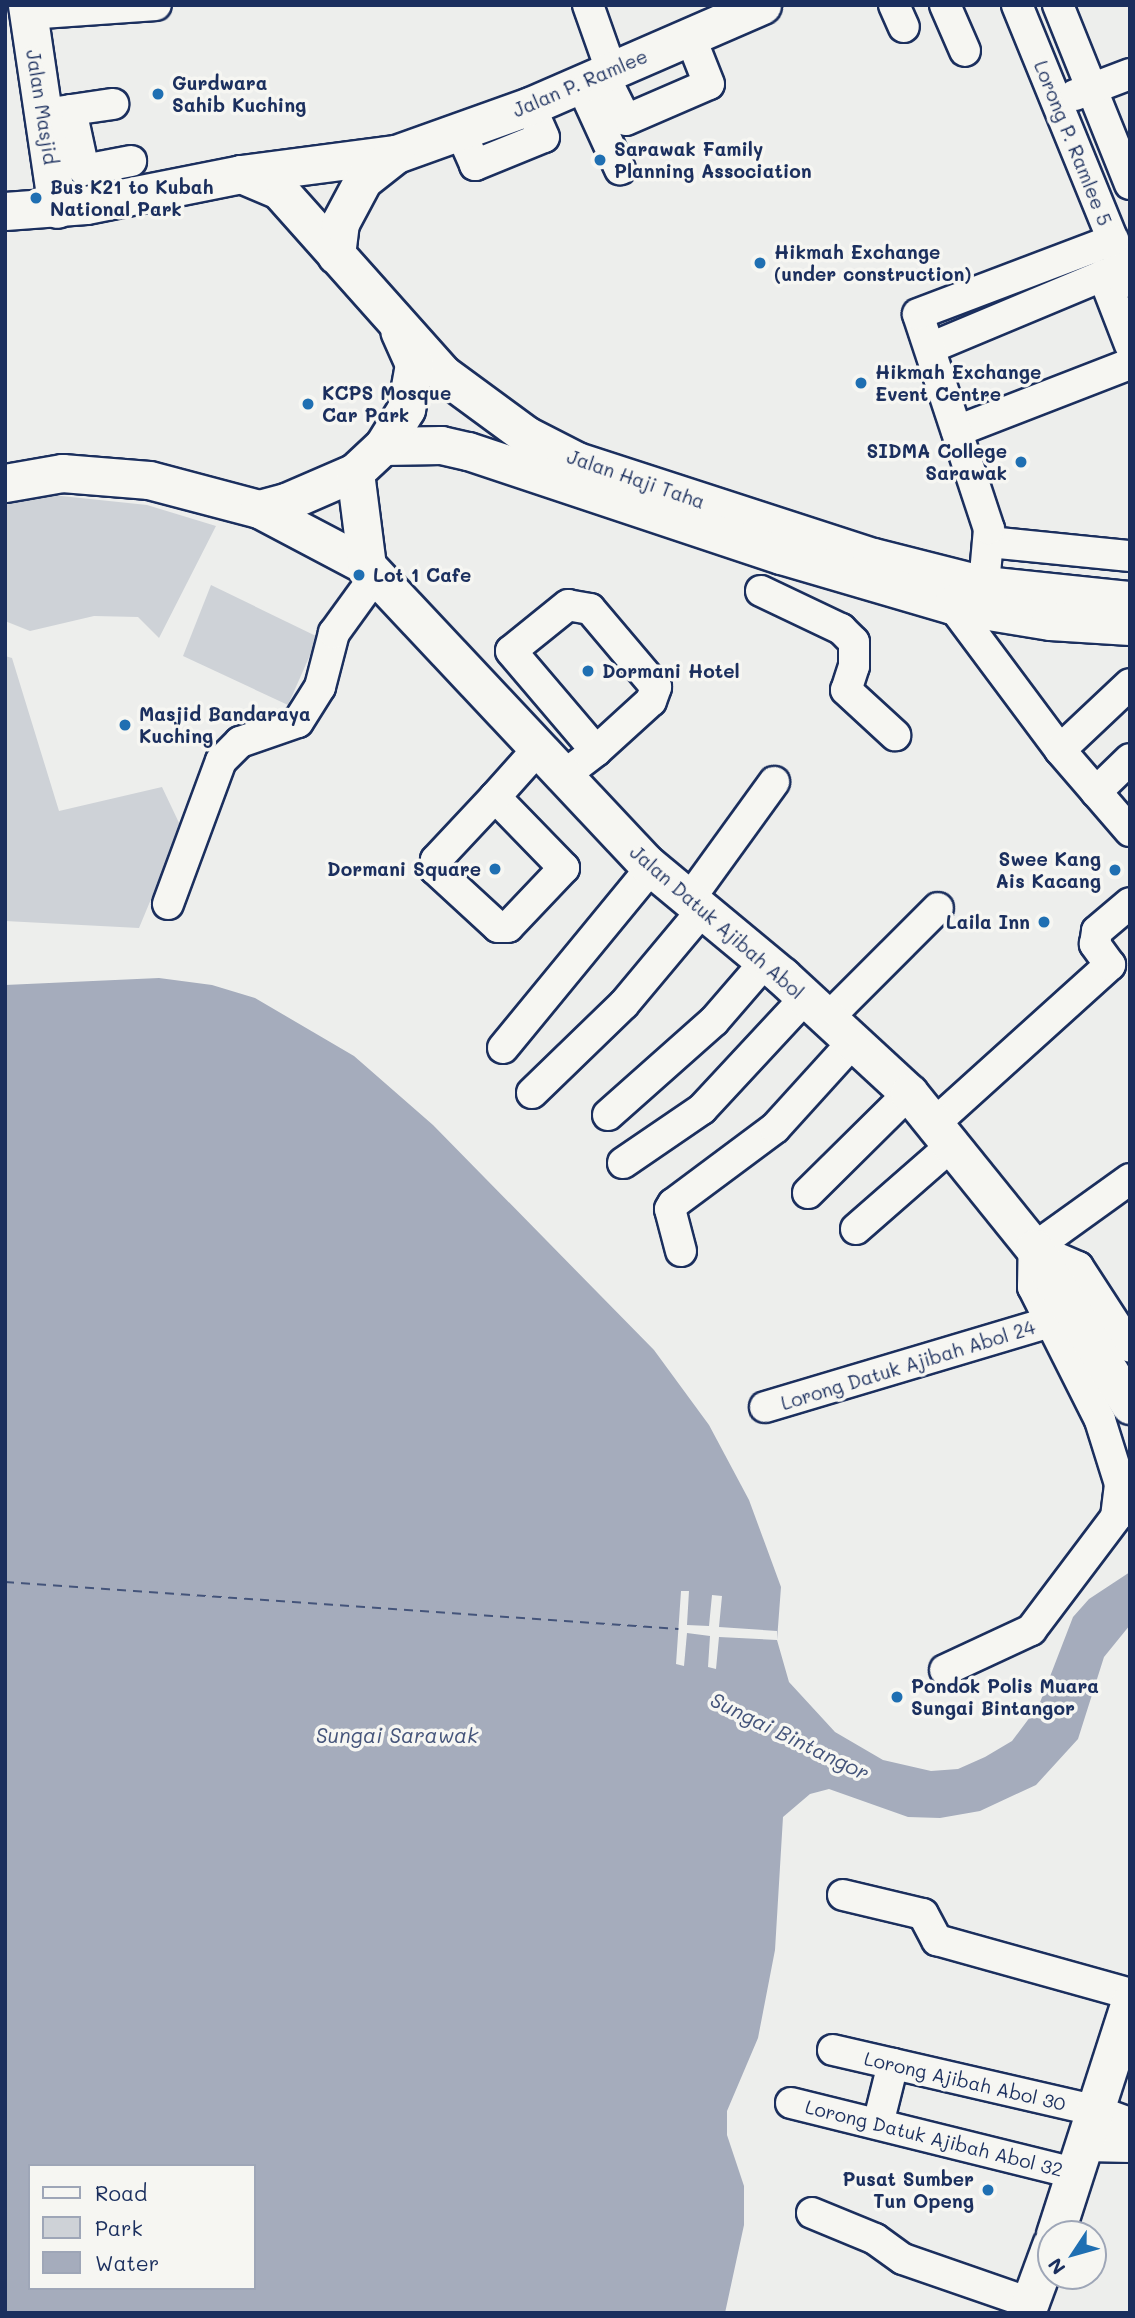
<!DOCTYPE html>
<style>
body{margin:0}
#map{position:relative;width:1135px;height:2318px;overflow:hidden;background:#edeeec;font-family:Mali,sans-serif}
div>[style]{position:absolute}
.green>*{inset:0;background:#ced2d7}
.water>*{inset:0;background:#a5acbc}
.pier>*{inset:0;background:#edeeec}
.ferry>*{height:2px;margin-top:-1px;transform-origin:0;background:repeating-linear-gradient(90deg,#44547a 0 9px,transparent 0 16px)}
.roads{filter:drop-shadow(2px 0 #1b2f5e) drop-shadow(-2px 0 #1b2f5e) drop-shadow(0 2px #1b2f5e) drop-shadow(0 -2px #1b2f5e)}
.minor>*{height:30px;margin:-15px;padding:0 15px;transform-origin:15px;border-radius:15px;background:#f6f6f2}
.major>*{height:37px;margin:-18.5px;padding:0 18.5px;transform-origin:18.5px;border-radius:18.5px;background:#f6f6f2}
.dots>*{width:19px;height:19px;translate:-50% -50%;box-sizing:border-box;border:4px solid #f6f6f2;border-radius:50%}
span{translate:-50% -50%;white-space:nowrap;text-align:center;line-height:1.15;-webkit-text-stroke:7px #f6f6f2;paint-order:stroke}
.poi-label{font-size:19px;color:#1b2f5e;font-weight:700}
.left{translate:0 -50%;text-align:left}
.right{translate:-100% -50%;text-align:right}
.street-label{font-size:19px;color:#1b2f5e}
.water-label{font-size:21px;color:#44547a;font-style:italic}
.frame{position:absolute;inset:0;border:7px solid #1b2f5e;pointer-events:none}
.legend{position:absolute;left:28px;top:2164px;width:228px;height:126px;box-sizing:border-box;background:#f6f6f2;border:2px solid #9ea6b7;margin:0;padding:9px 12px;list-style:none;font-size:21px;color:#1b2f5e}
.legend li{display:flex;align-items:center;gap:14px;height:35px}
.legend b{width:35px;border:2px solid #9ea6b7}
.north{position:absolute;left:1037px;top:2220px;width:70px;height:70px;box-sizing:border-box;background:#f6f6f2;border:2px solid #9ea6b7;border-radius:50%;rotate:234deg;font-size:19px;font-weight:700;line-height:28px;text-align:center;color:#1b2f5e}
.north::after{content:'';display:block;margin:auto;width:24px;height:32px;background:#1f6fb2;clip-path:polygon(50% 0,100% 100%,50% 72%,0 100%)}
</style>
<div id="map">
<div class="green">
<div style="clip-path:polygon(52px 495px,147px 505px,216px 526px,159px 638px,138px 617px,94px 616px,30px 631px,5px 621px,5px 504px)"></div>
<div style="clip-path:polygon(211px 585px,318px 637px,288px 705px,183px 656px)"></div>
<div style="clip-path:polygon(5px 656px,12px 658px,59px 811px,162px 787px,181px 827px,139px 928px,5px 921px)"></div>
</div>
<div class="water">
<div style="clip-path:polygon(evenodd,159px 978px,212px 985px,255px 998px,354px 1056px,433px 1125px,654px 1350px,709px 1425px,749px 1500px,781px 1587px,777px 1640px,789px 1682px,835px 1732px,883px 1760px,931px 1771px,958px 1769px,985px 1757px,1012px 1741px,1039px 1705px,1073px 1617px,1089px 1599px,1130px 1572px,1130px 1625px,1104px 1657px,1078px 1739px,1036px 1785px,980px 1811px,940px 1818px,908px 1817px,829px 1789px,810px 1794px,783px 1817px,775px 1950px,758px 2038px,727px 2111px,727px 2135px,744px 2186px,744px 2225px,725px 2313px,5px 2313px,5px 985px,159px 978px,30px 2166px,254px 2166px,254px 2288px,30px 2288px,30px 2166px)"></div>
</div>
<div class="pier">
<div style="clip-path:polygon(681px 1591px,689px 1591px,687px 1625px,709px 1626px,712px 1595px,722px 1596px,719px 1627px,777px 1631px,777px 1640px,719px 1637px,716px 1669px,708px 1667px,710px 1636px,687px 1633px,684px 1666px,676px 1664px)"></div>
</div>
<div class="ferry">
<div style="left:5px;top:1582px;width:675px;rotate:3.99deg"></div>
</div>
<div class="roads">
<div class="minor">
<div style="left:588px;top:5px;width:69px;rotate:70.5deg"></div>
<div style="left:894px;top:5px;width:24px;rotate:66deg"></div>
<div style="left:945px;top:5px;width:50px;rotate:66.5deg"></div>
<div style="left:1017px;top:5px;width:299px;rotate:67.8deg"></div>
<div style="left:1058px;top:5px;width:193px;rotate:68.1deg"></div>
<div style="left:28px;top:14px;width:128px;rotate:-4deg"></div>
<div style="left:603px;top:74px;width:51px;rotate:63.4deg"></div>
<div style="left:626px;top:120px;width:90px;rotate:-23.4deg"></div>
<div style="left:709px;top:84px;width:52px;rotate:-111.6deg"></div>
<div style="left:581px;top:84px;width:94px;rotate:65.4deg"></div>
<div style="left:1075px;top:95px;width:59px;rotate:-20.9deg"></div>
<div style="left:71px;top:110px;width:61px;rotate:77.8deg"></div>
<div style="left:84px;top:170px;width:48px;rotate:-10.8deg"></div>
<div style="left:51px;top:113px;width:63px;rotate:-8.3deg"></div>
<div style="left:461px;top:133px;width:35px;rotate:66deg"></div>
<div style="left:475px;top:165px;width:74px;rotate:-22.1deg"></div>
<div style="left:544px;top:137px;width:34px;rotate:-114deg"></div>
<div style="left:1103px;top:275px;width:75px;rotate:68.9deg"></div>
<div style="left:930px;top:348px;width:210px;rotate:-22.7deg"></div>
<div style="left:957px;top:431px;width:186px;rotate:-21.2deg"></div>
<div style="left:989px;top:542px;width:142px;rotate:5.7deg"></div>
<div style="left:984px;top:585px;width:56px;rotate:-84.9deg"></div>
<div style="left:989px;top:529px;width:226px;rotate:-108.3deg"></div>
<div style="left:918px;top:314px;width:209px;rotate:-20.8deg"></div>
<div style="left:761px;top:591px;width:89px;rotate:25.4deg"></div>
<div style="left:841px;top:629px;width:18px;rotate:45deg"></div>
<div style="left:854px;top:642px;width:24px;rotate:90deg"></div>
<div style="left:854px;top:666px;width:25px;rotate:108deg"></div>
<div style="left:846px;top:690px;width:67px;rotate:42.6deg"></div>
<div style="left:952px;top:605px;width:181px;rotate:53.3deg"></div>
<div style="left:1060px;top:750px;width:107px;rotate:49.2deg"></div>
<div style="left:1060px;top:750px;width:96px;rotate:-43.3deg"></div>
<div style="left:562px;top:777px;width:43px;rotate:-37.4deg"></div>
<div style="left:596px;top:751px;width:74px;rotate:-42.3deg"></div>
<div style="left:651px;top:701px;width:15px;rotate:-70deg"></div>
<div style="left:656px;top:687px;width:102px;rotate:-130.2deg"></div>
<div style="left:590px;top:609px;width:22px;rotate:-170deg"></div>
<div style="left:568px;top:605px;width:73px;rotate:141.1deg"></div>
<div style="left:511px;top:651px;width:131px;rotate:49.6deg"></div>
<div style="left:1096px;top:792px;width:47px;rotate:-44.1deg"></div>
<div style="left:495px;top:797px;width:99px;rotate:45.8deg"></div>
<div style="left:564px;top:868px;width:81px;rotate:133.5deg"></div>
<div style="left:508px;top:927px;width:10px;rotate:180deg"></div>
<div style="left:498px;top:927px;width:86px;rotate:-137.4deg"></div>
<div style="left:435px;top:869px;width:9px;rotate:-84deg"></div>
<div style="left:436px;top:860px;width:86px;rotate:-46.9deg"></div>
<div style="left:495px;top:797px;width:63px;rotate:-48.2deg"></div>
<div style="left:688px;top:901px;width:147px;rotate:-54.1deg"></div>
<div style="left:168px;top:904px;width:153px;rotate:-69.7deg"></div>
<div style="left:221px;top:761px;width:27px;rotate:-45deg"></div>
<div style="left:240px;top:742px;width:61px;rotate:-19deg"></div>
<div style="left:298px;top:722px;width:41px;rotate:-57.8deg"></div>
<div style="left:320px;top:687px;width:56px;rotate:-75.5deg"></div>
<div style="left:334px;top:633px;width:72px;rotate:-54.1deg"></div>
<div style="left:829px;top:1017px;width:154px;rotate:-45deg"></div>
<div style="left:503px;top:1048px;width:233px;rotate:-50.6deg"></div>
<div style="left:532px;top:1093px;width:128px;rotate:-44.1deg"></div>
<div style="left:624px;top:1004px;width:120px;rotate:-50.1deg"></div>
<div style="left:608px;top:1115px;width:142px;rotate:-41.6deg"></div>
<div style="left:714px;top:1021px;width:78px;rotate:-49.2deg"></div>
<div style="left:935px;top:1123px;width:236px;rotate:-42.1deg"></div>
<div style="left:1110px;top:965px;width:26px;rotate:-126deg"></div>
<div style="left:1095px;top:944px;width:13px;rotate:-81deg"></div>
<div style="left:1097px;top:931px;width:43px;rotate:-40.3deg"></div>
<div style="left:623px;top:1163px;width:96px;rotate:-34.4deg"></div>
<div style="left:702px;top:1109px;width:151px;rotate:-47.1deg"></div>
<div style="left:808px;top:1193px;width:142px;rotate:-44.7deg"></div>
<div style="left:856px;top:1229px;width:128px;rotate:-41.2deg"></div>
<div style="left:1034px;top:1248px;width:48px;rotate:23.4deg"></div>
<div style="left:1078px;top:1267px;width:95px;rotate:57deg"></div>
<div style="left:1034px;top:1248px;width:118px;rotate:-35.7deg"></div>
<div style="left:681px;top:1251px;width:43px;rotate:-104.7deg"></div>
<div style="left:670px;top:1209px;width:6px;rotate:-59deg"></div>
<div style="left:673px;top:1204px;width:127px;rotate:-36.7deg"></div>
<div style="left:775px;top:1128px;width:118px;rotate:-47.8deg"></div>
<div style="left:765px;top:1407px;width:298px;rotate:-16.6deg"></div>
<div style="left:945px;top:1670px;width:95px;rotate:-24.9deg"></div>
<div style="left:1031px;top:1630px;width:141px;rotate:-53deg"></div>
<div style="left:1116px;top:1517px;width:33px;rotate:-83deg"></div>
<div style="left:1120px;top:1484px;width:67px;rotate:-107.4deg"></div>
<div style="left:1100px;top:1420px;width:149px;rotate:-116.7deg"></div>
<div style="left:1033px;top:1287px;width:39px;rotate:-89deg"></div>
<div style="left:843px;top:1895px;width:82px;rotate:13.4deg"></div>
<div style="left:923px;top:1914px;width:30px;rotate:62deg"></div>
<div style="left:937px;top:1940px;width:200px;rotate:15.6deg"></div>
<div style="left:833px;top:2050px;width:271px;rotate:13deg"></div>
<div style="left:1097px;top:2111px;width:35px;rotate:20deg"></div>
<div style="left:791px;top:2103px;width:295px;rotate:13.9deg"></div>
<div style="left:878px;top:2124px;width:62px;rotate:-76deg"></div>
<div style="left:812px;top:2213px;width:68px;rotate:22.4deg"></div>
<div style="left:875px;top:2239px;width:34px;rotate:36deg"></div>
<div style="left:903px;top:2259px;width:134px;rotate:19.1deg"></div>
</div>
<div class="major">
<div style="left:27px;top:5px;width:206px;rotate:81.6deg"></div>
<div style="left:241px;top:174px;width:41px;rotate:22.8deg"></div>
<div style="left:279px;top:190px;width:246px;rotate:48.3deg"></div>
<div style="left:443px;top:374px;width:103px;rotate:36.3deg"></div>
<div style="left:526px;top:435px;width:57px;rotate:27deg"></div>
<div style="left:577px;top:461px;width:311px;rotate:18deg"></div>
<div style="left:873px;top:557px;width:114px;rotate:14.2deg"></div>
<div style="left:984px;top:585px;width:147px;rotate:5.9deg"></div>
<div style="left:5px;top:211px;width:81px;rotate:-4.2deg"></div>
<div style="left:86px;top:205px;width:158px;rotate:-11.3deg"></div>
<div style="left:241px;top:174px;width:156px;rotate:-7.4deg"></div>
<div style="left:396px;top:154px;width:142px;rotate:-19.7deg"></div>
<div style="left:530px;top:106px;width:253px;rotate:-23.5deg"></div>
<div style="left:336px;top:255px;width:32px;rotate:-83deg"></div>
<div style="left:340px;top:223px;width:49px;rotate:-61.9deg"></div>
<div style="left:363px;top:180px;width:42px;rotate:-38.2deg"></div>
<div style="left:383px;top:446px;width:58px;rotate:-1deg"></div>
<div style="left:441px;top:445px;width:28px;rotate:13deg"></div>
<div style="left:468px;top:451px;width:330px;rotate:18.4deg"></div>
<div style="left:781px;top:555px;width:178px;rotate:16.3deg"></div>
<div style="left:952px;top:605px;width:99px;rotate:9.3deg"></div>
<div style="left:1050px;top:621px;width:80px;rotate:3.6deg"></div>
<div style="left:5px;top:483px;width:58px;rotate:-10deg"></div>
<div style="left:62px;top:473px;width:87px;rotate:4.6deg"></div>
<div style="left:149px;top:480px;width:114px;rotate:14.8deg"></div>
<div style="left:259px;top:509px;width:28px;rotate:-15deg"></div>
<div style="left:286px;top:502px;width:75px;rotate:-23.5deg"></div>
<div style="left:259px;top:509px;width:122px;rotate:27.8deg"></div>
<div style="left:367px;top:566px;width:407px;rotate:46.8deg"></div>
<div style="left:646px;top:863px;width:177px;rotate:39.7deg"></div>
<div style="left:782px;top:976px;width:173px;rotate:42.7deg"></div>
<div style="left:909px;top:1093px;width:199px;rotate:51.1deg"></div>
<div style="left:1034px;top:1248px;width:184px;rotate:58.6deg"></div>
<div style="left:367px;top:566px;width:95px;rotate:-97.3deg"></div>
<div style="left:355px;top:472px;width:38px;rotate:-43deg"></div>
<div style="left:383px;top:446px;width:44px;rotate:-58.1deg"></div>
<div style="left:406px;top:409px;width:46px;rotate:-79.9deg"></div>
<div style="left:414px;top:364px;width:36px;rotate:-114deg"></div>
<div style="left:1087px;top:2142px;width:43px;rotate:1.3deg"></div>
<div style="left:1055px;top:2234px;width:244px;rotate:-72.1deg"></div>
<div style="left:1026px;top:2313px;width:72px;rotate:-69.8deg"></div>
</div>
</div>
<div class="dots">
<div style="left:158px;top:94px;background:#1f6fb2"></div>
<div style="left:600px;top:160px;background:#1f6fb2"></div>
<div style="left:36px;top:198px;background:#1f6fb2"></div>
<div style="left:760px;top:263px;background:#1f6fb2"></div>
<div style="left:861px;top:383px;background:#1f6fb2"></div>
<div style="left:308px;top:404px;background:#1f6fb2"></div>
<div style="left:1021px;top:462px;background:#1f6fb2"></div>
<div style="left:359px;top:575px;background:#1f6fb2"></div>
<div style="left:588px;top:671px;background:#1f6fb2"></div>
<div style="left:125px;top:725px;background:#1f6fb2"></div>
<div style="left:495px;top:869px;background:#1f6fb2"></div>
<div style="left:1115px;top:870px;background:#1f6fb2"></div>
<div style="left:1044px;top:922px;background:#1f6fb2"></div>
<div style="left:897px;top:1697px;background:#1f6fb2"></div>
<div style="left:988px;top:2190px;background:#1f6fb2"></div>
</div>
<div class="poi-label">
<span class="left" style="left:172px;top:94px">Gurdwara<br>Sahib Kuching</span>
<span class="left" style="left:614px;top:160px">Sarawak Family<br>Planning Association</span>
<span class="left" style="left:50px;top:198px">Bus K21 to Kubah<br>National Park</span>
<span class="left" style="left:774px;top:263px">Hikmah Exchange<br>(under construction)</span>
<span class="left" style="left:875px;top:383px">Hikmah Exchange<br>Event Centre</span>
<span class="left" style="left:322px;top:404px">KCPS Mosque<br>Car Park</span>
<span class="right" style="left:1007px;top:462px">SIDMA College<br>Sarawak</span>
<span class="left" style="left:373px;top:575px">Lot 1 Cafe</span>
<span class="left" style="left:602px;top:671px">Dormani Hotel</span>
<span class="left" style="left:139px;top:725px">Masjid Bandaraya<br>Kuching</span>
<span class="right" style="left:1101px;top:870px">Swee Kang<br>Ais Kacang</span>
<span class="right" style="left:481px;top:869px">Dormani Square</span>
<span class="right" style="left:1030px;top:922px">Laila Inn</span>
<span class="left" style="left:911px;top:1697px">Pondok Polis Muara<br>Sungai Bintangor</span>
<span class="right" style="left:974px;top:2190px">Pusat Sumber<br>Tun Openg</span>
</div>
<div class="street-label">
<span style="left:580px;top:83px;rotate:-23deg">Jalan P. Ramlee</span>
<span style="left:42px;top:107px;rotate:81deg">Jalan Masjid</span>
<span style="left:1073px;top:143px;rotate:68deg">Lorong P. Ramlee 5</span>
<span style="left:636px;top:479px;rotate:19deg">Jalan Haji Taha</span>
<span style="left:717px;top:922px;rotate:41deg">Jalan Datuk Ajibah Abol</span>
<span style="left:908px;top:1365px;rotate:-17deg">Lorong Datuk Ajibah Abol 24</span>
<span style="left:965px;top:2081px;rotate:13deg">Lorong Ajibah Abol 30</span>
<span style="left:934px;top:2138px;rotate:14deg">Lorong Datuk Ajibah Abol 32</span>
</div>
<div class="water-label">
<span style="left:397px;top:1735px">Sungai Sarawak</span>
<span style="left:790px;top:1736px;rotate:26deg">Sungai Bintangor</span>
</div>
<div class="frame"></div>
<ul class="legend">
<li><b style="height:9px;background:#f6f6f2"></b>Road</li>
<li><b style="height:19px;background:#ced2d7"></b>Park</li>
<li><b style="height:19px;background:#a5acbc"></b>Water</li>
</ul>
<div class="north">N</div>
</div>
